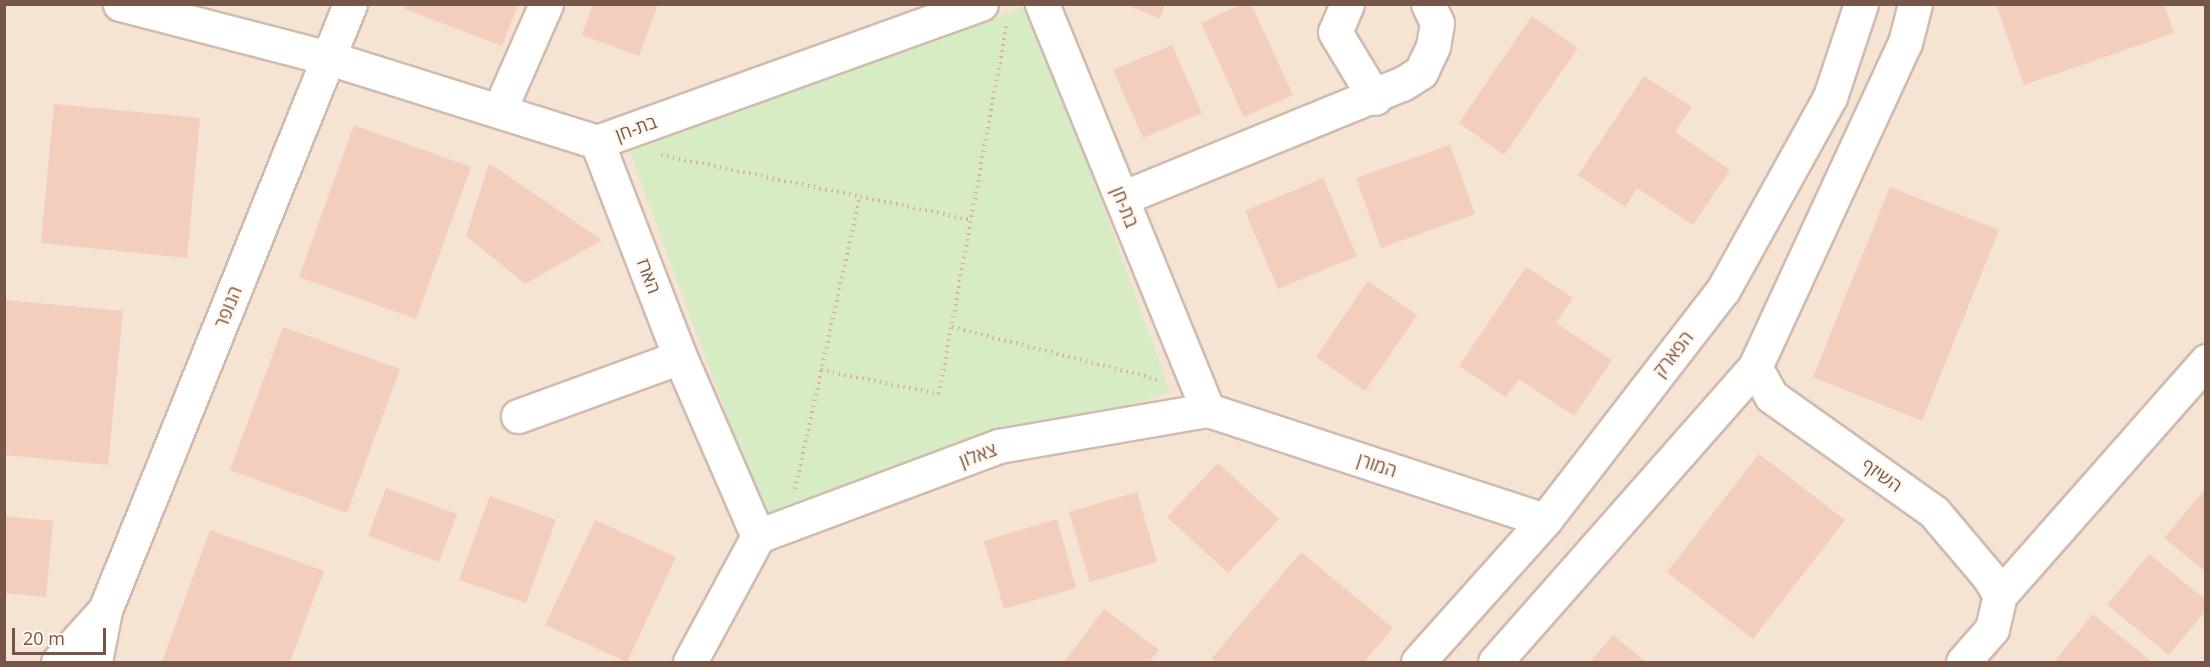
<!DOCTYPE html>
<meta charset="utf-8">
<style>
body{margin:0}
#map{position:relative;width:2210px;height:667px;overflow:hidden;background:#fdf2e6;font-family:"Open Sans",Heebo,sans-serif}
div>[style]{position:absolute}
.residential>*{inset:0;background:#f5e3d4}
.green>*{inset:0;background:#d7ebc4}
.building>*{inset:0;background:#f3cebd}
.path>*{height:4px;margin-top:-2px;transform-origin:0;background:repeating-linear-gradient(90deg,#d8b1a0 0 1.5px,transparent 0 6px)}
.roads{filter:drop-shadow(2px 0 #d1bbae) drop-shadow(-2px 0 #d1bbae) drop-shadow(0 2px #d1bbae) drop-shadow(0 -2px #d1bbae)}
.minor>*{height:33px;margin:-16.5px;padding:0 16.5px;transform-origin:16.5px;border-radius:16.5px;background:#fff}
span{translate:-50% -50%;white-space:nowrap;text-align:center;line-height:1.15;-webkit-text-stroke:4.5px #fff7ed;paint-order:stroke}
.street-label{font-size:18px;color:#77564a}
.frame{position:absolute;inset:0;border:6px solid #77564a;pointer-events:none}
.scale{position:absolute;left:12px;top:628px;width:94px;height:27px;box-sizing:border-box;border:3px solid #77564a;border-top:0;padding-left:8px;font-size:18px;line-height:21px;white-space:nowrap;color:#77564a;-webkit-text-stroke:4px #fff7ed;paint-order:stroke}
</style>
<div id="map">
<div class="residential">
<div style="clip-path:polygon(5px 5px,2205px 5px,2205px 662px,5px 662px)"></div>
</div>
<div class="green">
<div style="clip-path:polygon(1031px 5px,1170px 392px,765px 520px,628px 147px)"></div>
</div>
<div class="building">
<div style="clip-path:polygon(406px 4px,518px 4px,502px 46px,405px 9px)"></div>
<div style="clip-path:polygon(593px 4px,658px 4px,639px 56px,582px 35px)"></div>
<div style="clip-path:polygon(1124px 4px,1165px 4px,1160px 19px)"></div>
<div style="clip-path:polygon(1242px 4px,1251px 4px,1293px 95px,1244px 117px,1201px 23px)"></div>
<div style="clip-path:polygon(1996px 4px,2164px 4px,2174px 33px,2024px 85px)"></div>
<div style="clip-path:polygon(1532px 16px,1578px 48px,1504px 155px,1459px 123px)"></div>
<div style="clip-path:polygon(1172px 45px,1202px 113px,1143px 138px,1113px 70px)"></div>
<div style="clip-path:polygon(1644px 76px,1692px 107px,1675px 132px,1730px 170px,1693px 225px,1637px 188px,1625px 207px,1578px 175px)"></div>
<div style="clip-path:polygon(54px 104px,200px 118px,187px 258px,41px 243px)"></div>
<div style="clip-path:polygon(354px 125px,471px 167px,416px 319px,299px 277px)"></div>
<div style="clip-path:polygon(1450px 145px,1475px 214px,1381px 248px,1356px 178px)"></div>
<div style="clip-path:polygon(489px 163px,602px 240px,525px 284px,466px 236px)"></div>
<div style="clip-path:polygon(1323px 178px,1357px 256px,1278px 289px,1245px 211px)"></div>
<div style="clip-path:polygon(1890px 187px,1999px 230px,1922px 421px,1813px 377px)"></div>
<div style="clip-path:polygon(1526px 267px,1573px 298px,1556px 323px,1612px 360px,1574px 416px,1519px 379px,1506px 397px,1459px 366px)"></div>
<div style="clip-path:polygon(1368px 281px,1417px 315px,1365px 391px,1316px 357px)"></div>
<div style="clip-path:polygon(5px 300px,123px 311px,108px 465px,5px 455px)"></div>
<div style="clip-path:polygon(283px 327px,400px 369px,347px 513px,230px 470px)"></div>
<div style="clip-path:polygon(1759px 454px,1845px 520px,1753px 639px,1667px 572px)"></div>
<div style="clip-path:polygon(1218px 463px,1279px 519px,1228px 573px,1167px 517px)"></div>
<div style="clip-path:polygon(386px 488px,457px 514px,439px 562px,368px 536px)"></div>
<div style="clip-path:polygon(2206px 488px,2206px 572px,2164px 538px)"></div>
<div style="clip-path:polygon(1137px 492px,1157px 562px,1090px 582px,1069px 512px)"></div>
<div style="clip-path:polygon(490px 496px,556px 520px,526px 603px,459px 580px)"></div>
<div style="clip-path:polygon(4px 516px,53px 521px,46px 597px,4px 593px)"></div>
<div style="clip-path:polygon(1057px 519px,1076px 588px,1004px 609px,984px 541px)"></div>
<div style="clip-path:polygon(595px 520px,676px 557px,627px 662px,545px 625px)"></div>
<div style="clip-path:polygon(210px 530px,324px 571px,290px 662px,162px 662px)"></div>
<div style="clip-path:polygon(1301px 552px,1393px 628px,1364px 662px,1217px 662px,1212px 658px)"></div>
<div style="clip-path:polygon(2149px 554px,2206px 600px,2206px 610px,2169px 655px,2107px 605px)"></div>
<div style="clip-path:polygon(1104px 609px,1159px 650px,1149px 662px,1064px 662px)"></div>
<div style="clip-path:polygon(2093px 614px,2152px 662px,2054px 662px)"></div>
<div style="clip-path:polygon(1613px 635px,1646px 662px,1590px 662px)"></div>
</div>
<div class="path">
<div style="left:661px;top:155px;width:317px;rotate:11.8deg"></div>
<div style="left:952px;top:327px;width:215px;rotate:14.3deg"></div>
<div style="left:821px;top:370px;width:120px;rotate:11.5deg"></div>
<div style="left:939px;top:394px;width:376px;rotate:-79.6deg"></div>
<div style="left:795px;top:489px;width:299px;rotate:-77.5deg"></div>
</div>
<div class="roads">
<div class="minor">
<div style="left:120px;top:4px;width:216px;rotate:14.5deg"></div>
<div style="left:329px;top:58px;width:281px;rotate:17.4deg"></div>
<div style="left:1042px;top:4px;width:439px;rotate:67.8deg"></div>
<div style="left:1347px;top:4px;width:30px;rotate:113deg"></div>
<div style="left:1335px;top:32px;width:77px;rotate:58.8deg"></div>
<div style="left:499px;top:111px;width:117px;rotate:-66.3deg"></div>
<div style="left:597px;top:142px;width:230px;rotate:68.9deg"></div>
<div style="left:680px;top:357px;width:195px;rotate:66.5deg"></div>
<div style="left:597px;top:142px;width:408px;rotate:-19.8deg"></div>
<div style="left:1122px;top:198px;width:302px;rotate:-22.2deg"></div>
<div style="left:1402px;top:84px;width:22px;rotate:-32deg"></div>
<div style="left:1421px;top:72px;width:29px;rotate:-65deg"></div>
<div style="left:1433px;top:46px;width:23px;rotate:-80deg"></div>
<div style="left:1437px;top:23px;width:21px;rotate:-115deg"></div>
<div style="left:1755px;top:367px;width:33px;rotate:61deg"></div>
<div style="left:1771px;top:396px;width:200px;rotate:35.4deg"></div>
<div style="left:1934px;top:512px;width:85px;rotate:49.8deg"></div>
<div style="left:1989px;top:577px;width:21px;rotate:59deg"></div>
<div style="left:518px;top:416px;width:172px;rotate:-20deg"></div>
<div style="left:758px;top:536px;width:257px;rotate:-20.5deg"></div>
<div style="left:999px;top:446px;width:212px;rotate:-9.8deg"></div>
<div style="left:1208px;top:410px;width:354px;rotate:18.1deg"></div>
<div style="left:58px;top:662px;width:70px;rotate:-47.9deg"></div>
<div style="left:95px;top:662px;width:53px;rotate:-79.1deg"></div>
<div style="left:105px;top:610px;width:654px;rotate:-67.99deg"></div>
<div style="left:690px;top:662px;width:143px;rotate:-61.6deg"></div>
<div style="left:1418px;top:662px;width:191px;rotate:-48.2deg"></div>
<div style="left:1545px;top:520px;width:291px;rotate:-52.3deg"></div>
<div style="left:1723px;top:290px;width:221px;rotate:-61deg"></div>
<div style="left:1830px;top:97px;width:98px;rotate:-71.6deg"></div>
<div style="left:1495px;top:662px;width:393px;rotate:-48.6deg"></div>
<div style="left:1755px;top:367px;width:357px;rotate:-65.2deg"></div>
<div style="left:1905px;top:43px;width:40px;rotate:-75.6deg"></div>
<div style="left:1963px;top:662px;width:44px;rotate:-48.7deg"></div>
<div style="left:1992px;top:629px;width:35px;rotate:-77deg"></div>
<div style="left:2000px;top:595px;width:312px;rotate:-48.6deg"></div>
</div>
</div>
<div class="street-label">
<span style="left:636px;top:128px;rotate:-20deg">בת-חן</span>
<span style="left:1125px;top:207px;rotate:68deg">בת-חן</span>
<span style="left:649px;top:276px;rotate:69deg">הארז</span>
<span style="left:228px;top:307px;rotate:-68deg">הנופר</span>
<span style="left:1673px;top:354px;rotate:-52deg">הפארק</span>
<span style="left:978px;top:455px;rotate:-20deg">צאלון</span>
<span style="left:1377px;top:465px;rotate:18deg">המורן</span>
<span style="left:1882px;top:475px;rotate:35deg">השיזף</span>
</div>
<div class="frame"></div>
<div class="scale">20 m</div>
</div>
